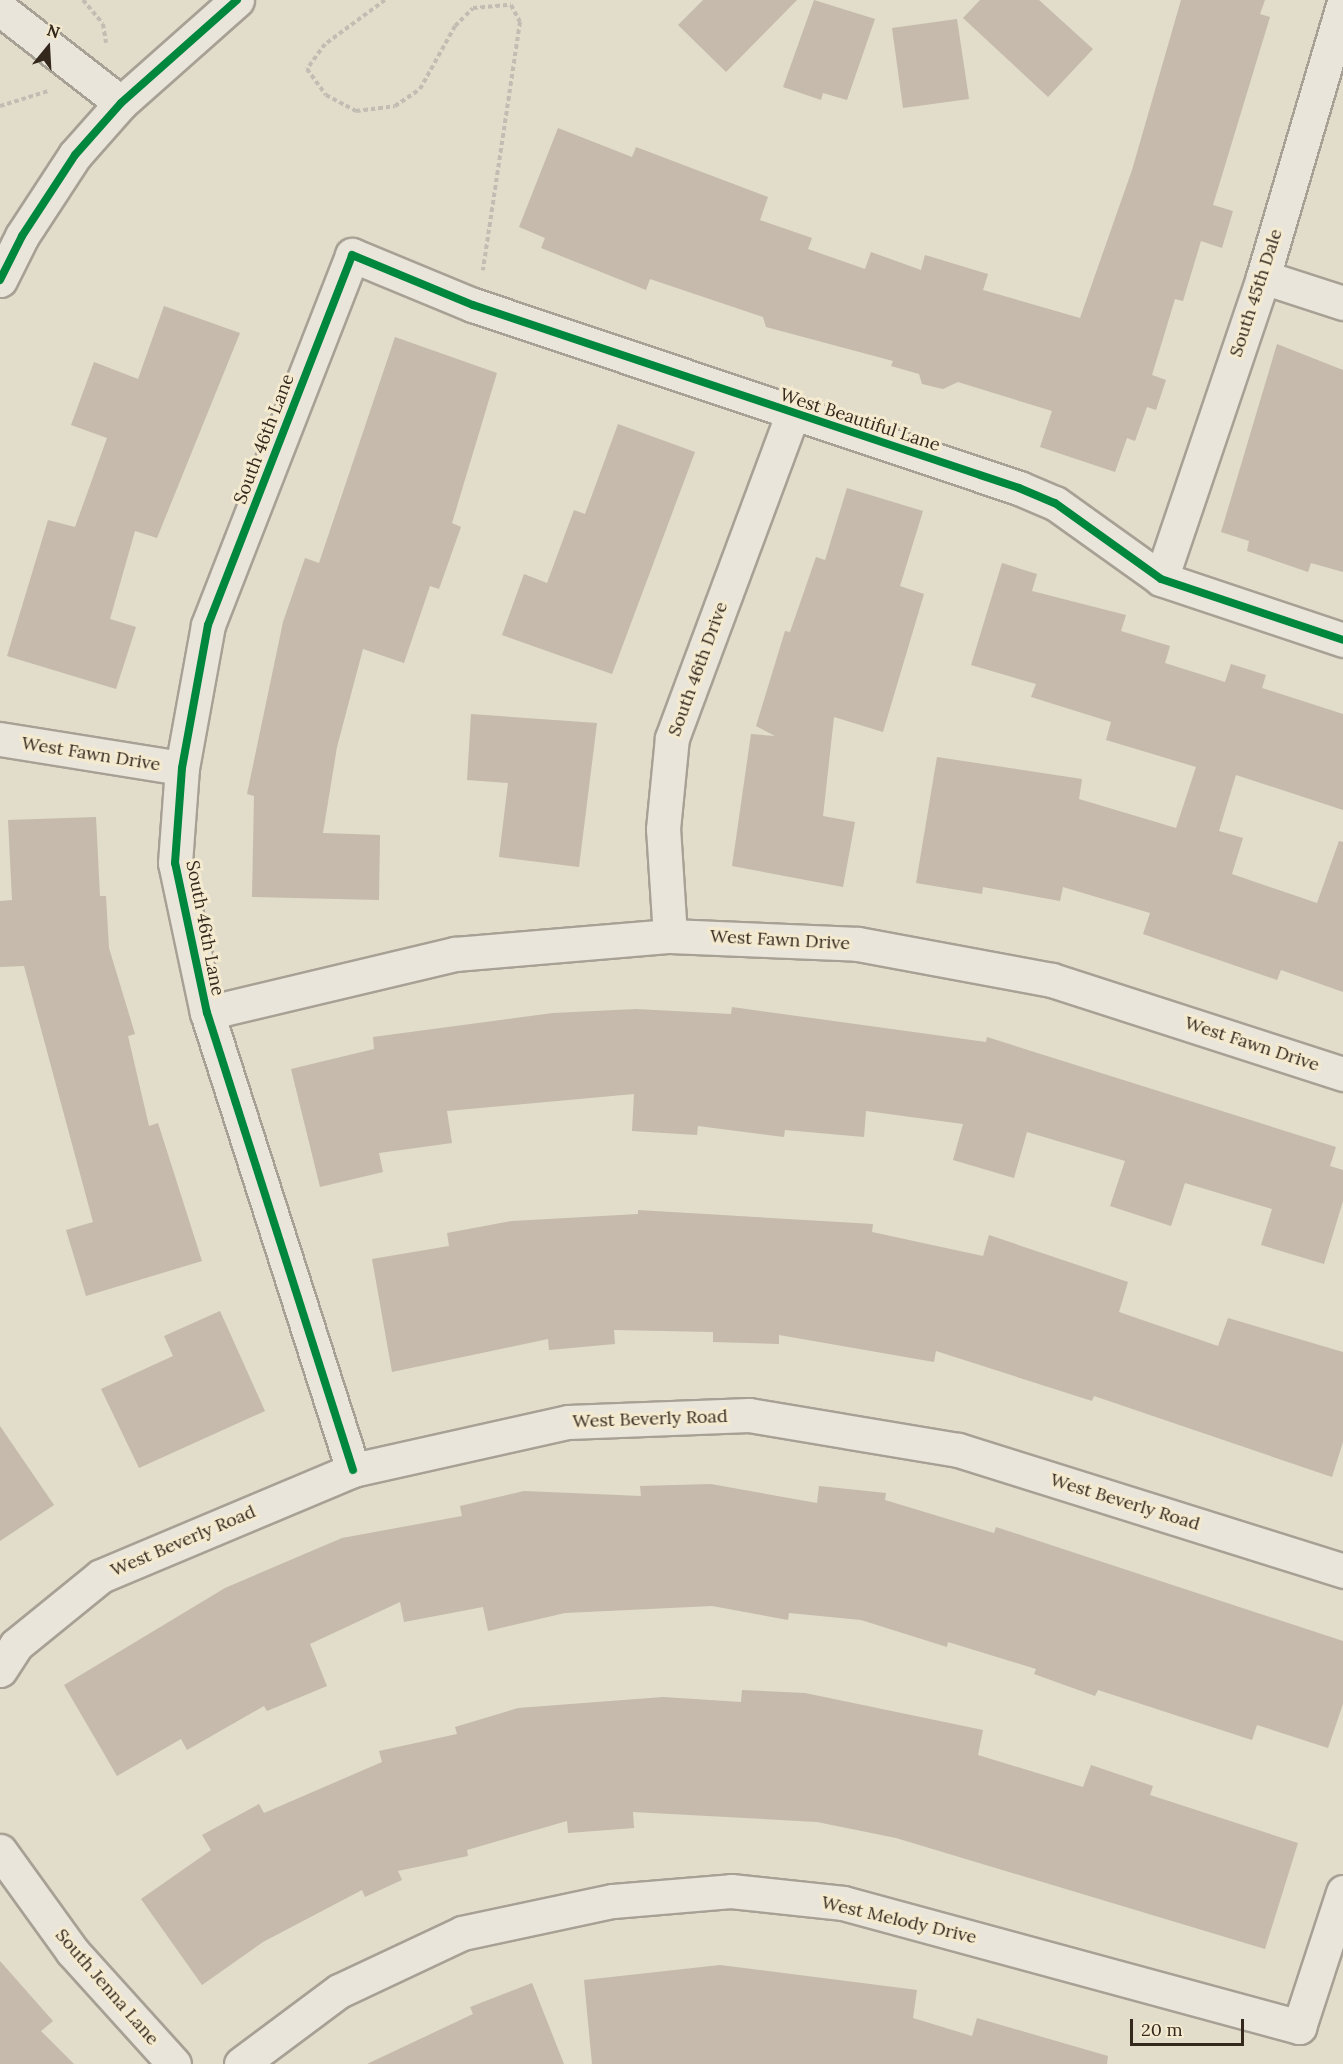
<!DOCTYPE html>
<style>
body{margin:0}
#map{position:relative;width:1343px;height:2064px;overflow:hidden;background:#e2dcca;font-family:Lora,serif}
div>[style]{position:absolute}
.building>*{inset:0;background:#c5baab}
.path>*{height:4px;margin-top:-2px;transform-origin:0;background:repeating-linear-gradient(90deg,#c2bdb3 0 4.5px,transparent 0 7.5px)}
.roads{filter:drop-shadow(2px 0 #a7a094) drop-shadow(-2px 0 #a7a094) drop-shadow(0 2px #a7a094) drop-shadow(0 -2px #a7a094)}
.minor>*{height:33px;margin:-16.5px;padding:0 16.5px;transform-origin:16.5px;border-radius:16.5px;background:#eae5db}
.tertiary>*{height:33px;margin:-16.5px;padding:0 16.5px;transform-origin:16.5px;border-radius:16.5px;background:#eae5db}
.cycleway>*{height:8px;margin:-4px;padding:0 4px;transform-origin:4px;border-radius:4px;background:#00873e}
span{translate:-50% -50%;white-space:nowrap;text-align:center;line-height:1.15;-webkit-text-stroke:6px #f4eacf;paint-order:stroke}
.street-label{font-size:18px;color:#34281d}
.north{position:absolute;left:18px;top:18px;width:60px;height:60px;-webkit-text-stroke:4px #f4eacf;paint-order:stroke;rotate:18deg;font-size:16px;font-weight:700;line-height:24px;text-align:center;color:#34281d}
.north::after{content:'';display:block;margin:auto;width:21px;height:27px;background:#34281d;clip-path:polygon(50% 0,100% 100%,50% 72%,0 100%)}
.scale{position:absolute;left:1130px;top:2019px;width:114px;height:27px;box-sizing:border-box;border:3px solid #34281d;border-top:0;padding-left:8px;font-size:18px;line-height:21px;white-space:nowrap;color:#34281d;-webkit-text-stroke:4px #f4eacf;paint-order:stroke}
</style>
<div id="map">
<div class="building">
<div style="clip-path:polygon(703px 0,797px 0,726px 72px,678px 25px)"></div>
<div style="clip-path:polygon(814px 0,875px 19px,847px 100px,823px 93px,821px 100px,783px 87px)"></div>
<div style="clip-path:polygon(980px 0,1039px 0,1093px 49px,1048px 97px,963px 18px)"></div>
<div style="clip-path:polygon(1181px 0,1265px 0,1260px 14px,1270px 17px,1213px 205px,1233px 211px,1222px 248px,1201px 241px,1183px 301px,1175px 299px,1152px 375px,1166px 380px,1156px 410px,1147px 407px,1135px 441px,1127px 438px,1115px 472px,1040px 447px,1052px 411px,958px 382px,943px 389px,922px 384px,919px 374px,891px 366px,893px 361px,766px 327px,763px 317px,650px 279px,646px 290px,541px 248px,545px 238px,519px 227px,558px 128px,632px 157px,636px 147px,768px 197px,760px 220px,812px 238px,808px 249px,865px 269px,871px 252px,921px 270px,925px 255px,988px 274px,983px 290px,1080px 318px,1132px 170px)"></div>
<div style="clip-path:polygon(957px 19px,969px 99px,903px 108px,892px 28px)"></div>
<div style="clip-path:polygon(164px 306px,240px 333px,157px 538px,135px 531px,110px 619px,136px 627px,116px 689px,7px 656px,48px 520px,75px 527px,107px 438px,71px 425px,94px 362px,138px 379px)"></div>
<div style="clip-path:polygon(395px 337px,497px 373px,452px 523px,461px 527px,439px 589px,430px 586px,404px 663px,363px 649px,337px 747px,323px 833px,380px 835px,379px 900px,252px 897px,254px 796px,247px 794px,283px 622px,305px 558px,319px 563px)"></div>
<div style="clip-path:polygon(1277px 344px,1343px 370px,1343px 572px,1311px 563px,1308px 572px,1247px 551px,1249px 541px,1221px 532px)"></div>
<div style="clip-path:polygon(618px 424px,695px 452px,612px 674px,502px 635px,524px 574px,547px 583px,574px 510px,585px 514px)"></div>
<div style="clip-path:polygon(847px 488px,923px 511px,900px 586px,924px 594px,883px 732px,834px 717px,823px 816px,855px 822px,843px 887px,732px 866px,751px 734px,775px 736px,756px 726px,785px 631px,790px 632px,816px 557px,825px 560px)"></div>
<div style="clip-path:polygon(1002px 563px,1037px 574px,1032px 591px,1126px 615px,1121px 631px,1170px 646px,1165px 663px,1225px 682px,1231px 664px,1266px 675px,1262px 688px,1343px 714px,1343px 810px,1236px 775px,1219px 831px,1243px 838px,1232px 874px,1317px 903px,1339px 841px,1343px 842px,1343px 992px,1281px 970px,1277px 980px,1143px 934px,1150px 913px,1063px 887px,1060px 901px,983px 887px,982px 894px,916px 883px,937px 757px,1082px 779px,1079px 799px,1176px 828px,1196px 767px,1106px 740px,1111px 722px,1031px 697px,1036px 684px,971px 665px)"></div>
<div style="clip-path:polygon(471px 714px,597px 723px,579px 867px,499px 857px,508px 783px,467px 780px)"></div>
<div style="clip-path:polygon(96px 817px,100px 896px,106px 896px,109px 948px,135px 1034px,128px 1036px,149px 1126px,158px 1123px,202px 1261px,86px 1296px,66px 1230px,93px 1222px,24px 966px,0 967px,0 901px,12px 900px,8px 820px)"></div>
<div style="clip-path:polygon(732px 1007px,986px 1042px,987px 1037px,1336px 1147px,1330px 1166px,1343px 1170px,1343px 1201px,1324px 1264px,1261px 1245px,1272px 1209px,1185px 1183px,1171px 1226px,1110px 1206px,1125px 1161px,1027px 1132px,1014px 1178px,953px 1160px,963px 1124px,866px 1111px,864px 1137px,785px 1130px,784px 1137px,698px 1126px,697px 1135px,632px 1131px,634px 1094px,447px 1111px,452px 1143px,379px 1153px,383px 1172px,320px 1187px,291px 1069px,374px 1049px,373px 1037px,553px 1013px,636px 1009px,731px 1014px)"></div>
<div style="clip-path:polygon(638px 1210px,873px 1224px,872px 1232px,983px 1256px,989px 1235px,1128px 1282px,1119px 1312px,1218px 1346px,1228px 1318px,1343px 1352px,1343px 1442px,1332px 1477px,1094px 1396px,1092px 1401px,936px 1351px,934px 1362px,779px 1335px,779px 1344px,713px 1342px,713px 1332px,614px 1330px,615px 1344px,549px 1350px,548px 1339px,392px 1372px,372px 1259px,449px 1246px,447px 1233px,512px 1221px,638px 1214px)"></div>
<div style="clip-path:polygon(220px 1311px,265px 1411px,139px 1468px,101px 1389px,173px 1356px,164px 1336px)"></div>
<div style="clip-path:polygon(0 1426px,54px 1505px,0 1541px)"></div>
<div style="clip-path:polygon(711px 1484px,817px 1503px,819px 1486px,886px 1493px,885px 1500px,994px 1533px,996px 1527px,1343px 1641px,1343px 1704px,1328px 1748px,1257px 1725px,1252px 1740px,1098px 1690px,1095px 1696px,1034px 1674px,1036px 1669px,948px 1642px,947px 1647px,861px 1620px,789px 1613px,788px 1620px,712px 1606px,565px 1613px,488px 1631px,483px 1607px,404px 1622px,400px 1602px,310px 1644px,327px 1686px,267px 1711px,264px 1706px,187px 1750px,181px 1739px,117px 1776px,64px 1685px,225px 1588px,342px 1538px,462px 1516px,460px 1506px,524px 1491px,641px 1496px,640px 1486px)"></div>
<div style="clip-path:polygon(742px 1690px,805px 1693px,983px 1730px,978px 1755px,1083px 1787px,1091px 1765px,1153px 1786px,1150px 1795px,1298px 1843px,1265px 1949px,896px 1838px,817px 1822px,633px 1812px,634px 1828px,568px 1833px,567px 1821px,467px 1850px,468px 1856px,398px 1871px,402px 1880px,365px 1897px,362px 1890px,263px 1942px,202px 1985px,141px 1899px,211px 1850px,202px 1835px,259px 1804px,264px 1813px,382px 1762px,379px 1751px,457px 1734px,455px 1727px,518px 1708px,663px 1697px,741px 1702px)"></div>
<div style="clip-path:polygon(0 1961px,53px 2021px,41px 2031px,74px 2064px,0 2064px)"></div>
<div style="clip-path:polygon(720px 1965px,917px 1990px,913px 2018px,972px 2036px,977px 2018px,1108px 2056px,1107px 2064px,592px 2064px,584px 1980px)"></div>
<div style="clip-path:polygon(532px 1983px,564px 2064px,367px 2064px,473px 2014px,470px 2007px)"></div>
</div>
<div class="path">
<div style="left:83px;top:0;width:31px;rotate:50deg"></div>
<div style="left:103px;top:24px;width:19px;rotate:81deg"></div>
<div style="left:385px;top:0;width:74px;rotate:143.7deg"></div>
<div style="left:325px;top:44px;width:31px;rotate:126deg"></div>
<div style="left:307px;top:69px;width:32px;rotate:54deg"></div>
<div style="left:326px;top:95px;width:34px;rotate:28deg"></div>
<div style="left:356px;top:111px;width:39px;rotate:-7deg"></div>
<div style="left:395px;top:106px;width:30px;rotate:-34deg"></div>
<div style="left:420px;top:89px;width:72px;rotate:-60.9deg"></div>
<div style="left:455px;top:26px;width:25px;rotate:-45deg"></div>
<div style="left:473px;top:8px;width:38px;rotate:-5deg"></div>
<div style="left:511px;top:5px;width:19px;rotate:62deg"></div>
<div style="left:520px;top:22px;width:251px;rotate:98.5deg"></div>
<div style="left:0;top:106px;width:50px;rotate:-17.4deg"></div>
</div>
<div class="roads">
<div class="minor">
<div style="left:0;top:9px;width:153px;rotate:37.8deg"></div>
<div style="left:1263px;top:277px;width:84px;rotate:18deg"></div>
<div style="left:1161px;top:579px;width:319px;rotate:-71.3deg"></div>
<div style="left:1263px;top:277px;width:284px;rotate:-73.6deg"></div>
<div style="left:0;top:739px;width:184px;rotate:9.1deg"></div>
<div style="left:670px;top:936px;width:107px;rotate:-93.7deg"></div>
<div style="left:663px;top:829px;width:91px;rotate:-84.4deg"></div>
<div style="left:672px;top:738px;width:347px;rotate:-69.6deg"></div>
<div style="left:207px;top:1013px;width:255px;rotate:-13.4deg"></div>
<div style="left:455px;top:954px;width:216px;rotate:-4.8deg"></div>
<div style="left:670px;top:936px;width:188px;rotate:2.4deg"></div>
<div style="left:858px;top:944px;width:197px;rotate:10.5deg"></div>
<div style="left:1052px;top:980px;width:306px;rotate:17.9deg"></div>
<div style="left:353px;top:1470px;width:480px;rotate:-107.7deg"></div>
<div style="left:207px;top:1013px;width:153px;rotate:-102deg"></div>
<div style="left:175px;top:863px;width:95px;rotate:-85.8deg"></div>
<div style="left:182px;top:768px;width:145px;rotate:-79.7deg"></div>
<div style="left:208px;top:625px;width:397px;rotate:-68.7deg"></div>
<div style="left:352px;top:255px;width:131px;rotate:22.5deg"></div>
<div style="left:473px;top:305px;width:576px;rotate:18.53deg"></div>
<div style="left:1019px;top:488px;width:39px;rotate:23deg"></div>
<div style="left:1055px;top:503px;width:130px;rotate:35.6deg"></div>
<div style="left:1161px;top:579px;width:192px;rotate:18.5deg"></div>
<div style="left:0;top:1670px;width:30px;rotate:-57deg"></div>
<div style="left:16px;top:1645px;width:109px;rotate:-39.1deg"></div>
<div style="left:101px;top:1576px;width:273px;rotate:-22.8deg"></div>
<div style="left:353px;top:1470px;width:220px;rotate:-12.6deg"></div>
<div style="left:568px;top:1422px;width:181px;rotate:-2.2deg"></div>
<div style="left:749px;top:1415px;width:212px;rotate:9.5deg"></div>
<div style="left:958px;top:1450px;width:404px;rotate:17.4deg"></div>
<div style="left:0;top:1851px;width:123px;rotate:54.2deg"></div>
<div style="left:72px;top:1951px;width:152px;rotate:47.9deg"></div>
<div style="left:241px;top:2064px;width:122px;rotate:-36.7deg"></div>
<div style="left:339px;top:1991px;width:136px;rotate:-25.2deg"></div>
<div style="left:462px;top:1933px;width:154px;rotate:-12deg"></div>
<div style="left:613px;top:1901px;width:118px;rotate:-4.8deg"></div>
<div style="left:731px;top:1891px;width:113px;rotate:6.1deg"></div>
<div style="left:843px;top:1903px;width:473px;rotate:15.2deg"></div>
<div style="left:1299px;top:2027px;width:142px;rotate:-71.9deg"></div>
</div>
<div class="tertiary">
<div style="left:0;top:280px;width:49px;rotate:-63.4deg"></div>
<div style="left:22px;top:236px;width:97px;rotate:-56.8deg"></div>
<div style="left:75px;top:155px;width:69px;rotate:-48.5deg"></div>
<div style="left:121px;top:103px;width:155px;rotate:-41.6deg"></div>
</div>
</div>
<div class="cycleway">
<div style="left:0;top:280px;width:49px;rotate:-63.4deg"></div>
<div style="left:22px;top:236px;width:97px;rotate:-56.8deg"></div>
<div style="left:75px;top:155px;width:69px;rotate:-48.5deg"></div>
<div style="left:121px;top:103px;width:155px;rotate:-41.6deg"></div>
<div style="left:353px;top:1470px;width:480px;rotate:-107.7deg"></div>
<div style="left:207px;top:1013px;width:153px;rotate:-102deg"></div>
<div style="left:175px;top:863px;width:95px;rotate:-85.8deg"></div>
<div style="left:182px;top:768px;width:145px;rotate:-79.7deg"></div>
<div style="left:208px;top:625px;width:397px;rotate:-68.7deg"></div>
<div style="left:352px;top:255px;width:131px;rotate:22.5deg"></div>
<div style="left:473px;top:305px;width:576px;rotate:18.53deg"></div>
<div style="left:1019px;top:488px;width:39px;rotate:23deg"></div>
<div style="left:1055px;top:503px;width:130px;rotate:35.6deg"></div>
<div style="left:1161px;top:579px;width:192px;rotate:18.5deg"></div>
</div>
<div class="street-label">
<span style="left:1256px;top:293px;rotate:-72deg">South 45th Dale</span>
<span style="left:860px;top:420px;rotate:18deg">West Beautiful Lane</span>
<span style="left:264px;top:439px;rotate:-69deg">South 46th Lane</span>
<span style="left:698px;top:669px;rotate:-70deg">South 46th Drive</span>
<span style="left:91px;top:754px;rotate:9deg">West Fawn Drive</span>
<span style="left:205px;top:928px;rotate:79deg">South 46th Lane</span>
<span style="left:780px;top:940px;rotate:3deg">West Fawn Drive</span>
<span style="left:1252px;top:1044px;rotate:18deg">West Fawn Drive</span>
<span style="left:650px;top:1419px;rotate:-2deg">West Beverly Road</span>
<span style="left:1125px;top:1502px;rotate:17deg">West Beverly Road</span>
<span style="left:183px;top:1541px;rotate:-23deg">West Beverly Road</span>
<span style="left:899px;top:1920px;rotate:13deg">West Melody Drive</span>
<span style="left:107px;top:1987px;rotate:49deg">South Jenna Lane</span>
</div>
<div class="north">N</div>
<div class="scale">20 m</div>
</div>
